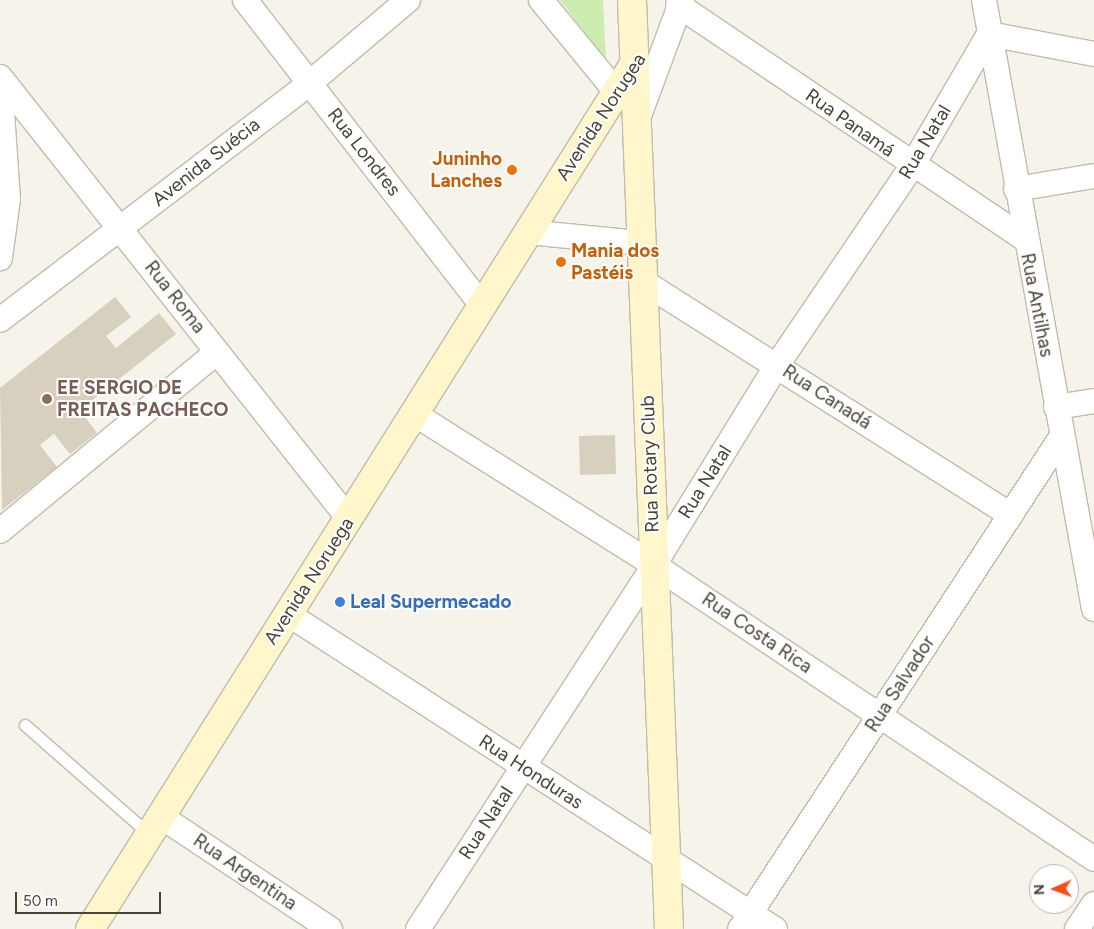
<!DOCTYPE html>
<meta charset="utf-8">
<style>
body{margin:0}
#map{position:relative;width:1094px;height:929px;overflow:hidden;background:#f6f3ea;font-family:Figtree,sans-serif}
div>[style]{position:absolute}
.green>*{inset:0;background:#cdecb0}
.building>*{inset:0;background:#d8d0be}
.roads{filter:drop-shadow(1px 0 #c2bcab) drop-shadow(-1px 0 #c2bcab) drop-shadow(0 1px #c2bcab) drop-shadow(0 -1px #c2bcab)}
.lane>*{height:11px;margin:-5.5px;padding:0 5.5px;transform-origin:5.5px;border-radius:5.5px;background:#fff}
.street>*{height:24px;margin:-12px;padding:0 12px;transform-origin:12px;border-radius:12px;background:#fff}
.secondary>*{height:28px;margin:-14px;padding:0 14px;transform-origin:14px;border-radius:14px;background:#fff6cb}
.dots>*{width:14px;height:14px;translate:-50% -50%;box-sizing:border-box;border:2px solid #fff;border-radius:50%}
span{translate:-50% -50%;white-space:nowrap;text-align:center;line-height:1.15;-webkit-text-stroke:4px #fff;paint-order:stroke}
.street-label{font-size:19px;color:#4a4437}
.food-label{font-size:19px;color:#c56008;font-weight:700}
.right{translate:-100% -50%;text-align:right}
.left{translate:0 -50%;text-align:left}
.education-label{font-size:19px;color:#785e54;font-weight:700}
.shop-label{font-size:19px;color:#366cbe;font-weight:700}
.north{position:absolute;left:1029px;top:864px;width:50px;height:50px;box-sizing:border-box;background:#fff;border:1px solid #b7b4af;border-radius:50%;rotate:268deg;font-size:14px;font-weight:700;line-height:20px;text-align:center;color:#4a4437}
.north::after{content:'';display:block;margin:auto;width:18px;height:22px;background:#ff4c18;clip-path:polygon(50% 0,100% 100%,50% 72%,0 100%)}
.scale{position:absolute;left:15px;top:892px;width:146px;height:22px;box-sizing:border-box;border:2px solid #4a4437;border-top:0;padding-left:6px;font-size:15px;line-height:18px;white-space:nowrap;color:#4a4437;-webkit-text-stroke:4px #fff;paint-order:stroke}
</style>
<div id="map">
<div class="green">
<div style="clip-path:polygon(560px 0,603px 0,606px 60px)"></div>
</div>
<div class="building">
<div style="clip-path:polygon(115px 297px,131px 317px,106px 336px,116px 348px,159px 313px,176px 334px,80px 410px,97px 433px,70px 454px,54px 434px,40px 445px,57px 467px,2px 510px,0 388px)"></div>
<div style="clip-path:polygon(615px 435px,616px 474px,580px 475px,579px 436px)"></div>
</div>
<div class="roads">
<div class="lane">
<div style="left:25px;top:725px;width:165px;rotate:41.3deg"></div>
</div>
<div class="street">
<div style="left:245px;top:0;width:386px;rotate:52.2deg"></div>
<div style="left:541px;top:0;width:120px;rotate:50.7deg"></div>
<div style="left:984px;top:0;width:619px;rotate:79.76deg"></div>
<div style="left:678px;top:5px;width:417px;rotate:34deg"></div>
<div style="left:0;top:77px;width:563px;rotate:51.71deg"></div>
<div style="left:0;top:82px;width:117px;rotate:86.1deg"></div>
<div style="left:8px;top:199px;width:60px;rotate:97.7deg"></div>
<div style="left:640px;top:113px;width:121px;rotate:-69.6deg"></div>
<div style="left:1016px;top:189px;width:79px;rotate:-9.5deg"></div>
<div style="left:527px;top:232px;width:114px;rotate:5.6deg"></div>
<div style="left:642px;top:281px;width:437px;rotate:32.4deg"></div>
<div style="left:0;top:320px;width:392px;rotate:-37.4deg"></div>
<div style="left:311px;top:82px;width:127px;rotate:-40.2deg"></div>
<div style="left:1056px;top:407px;width:38px;rotate:-9deg"></div>
<div style="left:416px;top:415px;width:281px;rotate:32.2deg"></div>
<div style="left:654px;top:565px;width:529px;rotate:33.75deg"></div>
<div style="left:0;top:531px;width:281px;rotate:-39.5deg"></div>
<div style="left:288px;top:614px;width:580px;rotate:32.9deg"></div>
<div style="left:160px;top:816px;width:204px;rotate:33.6deg"></div>
<div style="left:418px;top:929px;width:434px;rotate:-57deg"></div>
<div style="left:654px;top:565px;width:235px;rotate:-58.4deg"></div>
<div style="left:777px;top:365px;width:240px;rotate:-55.8deg"></div>
<div style="left:912px;top:166px;width:153px;rotate:-59.7deg"></div>
<div style="left:989px;top:34px;width:107px;rotate:10.8deg"></div>
<div style="left:740px;top:929px;width:585px;rotate:-56.85deg"></div>
<div style="left:1077px;top:929px;width:30px;rotate:-56deg"></div>
</div>
<div class="secondary">
<div style="left:632px;top:0;width:930px;rotate:87.72deg"></div>
<div style="left:90px;top:929px;width:1025px;rotate:-57.83deg"></div>
</div>
</div>
<div class="dots">
<div style="left:512px;top:170px;background:#e8710a"></div>
<div style="left:561px;top:262px;background:#e8710a"></div>
<div style="left:47px;top:399px;background:#8d6e63"></div>
<div style="left:340px;top:602px;background:#3f7fe0"></div>
</div>
<div class="street-label">
<span style="left:601px;top:117px;rotate:-57deg">Avenida Norugea</span>
<span style="left:850px;top:123px;rotate:35deg">Rua Panamá</span>
<span style="left:925px;top:142px;rotate:-59deg">Rua Natal</span>
<span style="left:364px;top:152px;rotate:52deg">Rua Londres</span>
<span style="left:206px;top:162px;rotate:-38deg">Avenida Suécia</span>
<span style="left:175px;top:297px;rotate:52deg">Rua Roma</span>
<span style="left:1037px;top:305px;rotate:79deg">Rua Antilhas</span>
<span style="left:827px;top:397px;rotate:33deg">Rua Canadá</span>
<span style="left:650px;top:464px;rotate:-92deg">Rua Rotary Club</span>
<span style="left:705px;top:482px;rotate:-58deg">Rua Natal</span>
<span style="left:309px;top:581px;rotate:-57deg">Avenida Noruega</span>
<span style="left:757px;top:633px;rotate:34deg">Rua Costa Rica</span>
<span style="left:900px;top:684px;rotate:-57deg">Rua Salvador</span>
<span style="left:531px;top:772px;rotate:33deg">Rua Honduras</span>
<span style="left:486px;top:823px;rotate:-57deg">Rua Natal</span>
<span style="left:245px;top:872px;rotate:34deg">Rua Argentina</span>
</div>
<div class="food-label">
<span class="right" style="left:502px;top:170px">Juninho<br>Lanches</span>
<span class="left" style="left:571px;top:262px">Mania dos<br>Pastéis</span>
</div>
<div class="education-label">
<span class="left" style="left:57px;top:399px">EE SERGIO DE<br>FREITAS PACHECO</span>
</div>
<div class="shop-label">
<span class="left" style="left:350px;top:602px">Leal Supermecado</span>
</div>
<div class="north">N</div>
<div class="scale">50 m</div>
</div>
